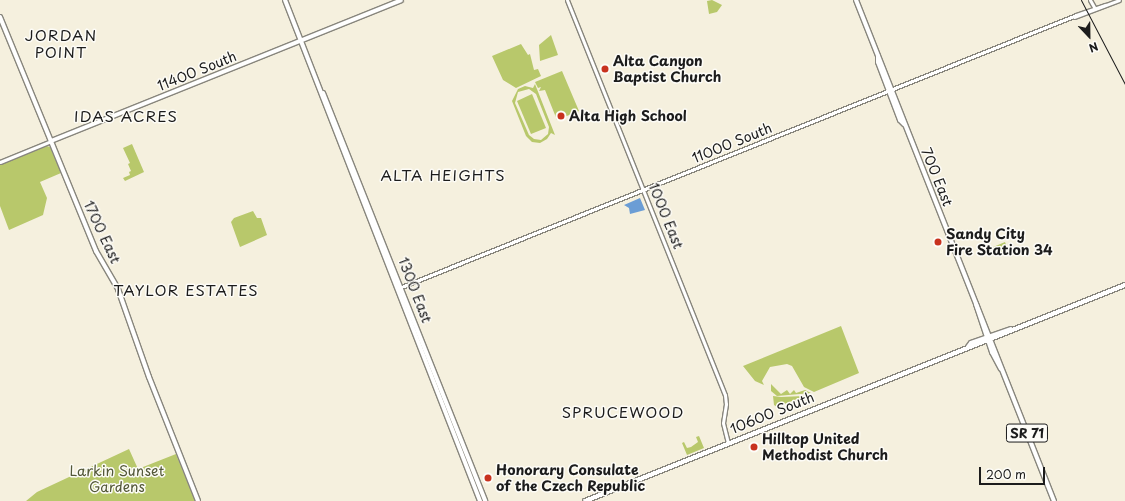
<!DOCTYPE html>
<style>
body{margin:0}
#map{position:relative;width:1125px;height:501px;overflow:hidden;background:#f5f0de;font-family:"Playpen Sans",sans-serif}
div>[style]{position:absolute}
.green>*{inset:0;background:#b8c86b}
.water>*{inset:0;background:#6b9dd5}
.roads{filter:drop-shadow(1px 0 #88867d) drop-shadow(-1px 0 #88867d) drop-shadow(0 1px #88867d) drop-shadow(0 -1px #88867d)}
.minor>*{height:3px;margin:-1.5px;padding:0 1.5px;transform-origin:1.5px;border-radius:1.5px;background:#fff}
.major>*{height:4px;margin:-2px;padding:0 2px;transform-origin:2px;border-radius:2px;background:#fff}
.tram>*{height:1px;margin:-0.5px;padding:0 0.5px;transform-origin:0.5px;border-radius:0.5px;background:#1c1c1c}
.dots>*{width:11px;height:11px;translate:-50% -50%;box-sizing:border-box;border:2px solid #fdfcf7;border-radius:50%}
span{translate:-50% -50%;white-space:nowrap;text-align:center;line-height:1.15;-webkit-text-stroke:3px #fdfcf7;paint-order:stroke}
.shield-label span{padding:1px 3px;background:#fdfcf7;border:1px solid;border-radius:3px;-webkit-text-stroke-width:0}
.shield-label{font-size:13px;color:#1c1c1c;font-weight:700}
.poi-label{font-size:14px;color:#1c1c1c;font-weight:700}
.left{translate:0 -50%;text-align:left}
.street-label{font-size:14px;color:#1c1c1c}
.park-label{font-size:14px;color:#535838}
.neighbourhood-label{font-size:15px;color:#1c1c1c;letter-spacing:1px}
.north{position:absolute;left:1069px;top:16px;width:40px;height:40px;-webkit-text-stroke:3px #fdfcf7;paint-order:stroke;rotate:158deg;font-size:11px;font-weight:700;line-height:16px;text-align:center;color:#1c1c1c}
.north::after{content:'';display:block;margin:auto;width:14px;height:18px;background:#1c1c1c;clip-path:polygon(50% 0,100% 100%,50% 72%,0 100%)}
.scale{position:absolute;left:979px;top:467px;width:66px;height:18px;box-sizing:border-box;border:2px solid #1c1c1c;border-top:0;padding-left:5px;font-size:12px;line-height:14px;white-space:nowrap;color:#1c1c1c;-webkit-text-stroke:3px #fdfcf7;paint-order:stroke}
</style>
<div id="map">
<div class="green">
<div style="clip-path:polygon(712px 0,722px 5px,717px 12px,709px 14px,707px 1px)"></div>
<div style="clip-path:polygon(551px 35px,558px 55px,540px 61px,539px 45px)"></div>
<div style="clip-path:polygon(521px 44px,528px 55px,530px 54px,534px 70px,538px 69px,541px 76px,516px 88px,503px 80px,492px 56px)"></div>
<div style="clip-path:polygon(562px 71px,579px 111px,557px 120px,545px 90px,539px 91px,541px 87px,538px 88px,535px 82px)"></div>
<div style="clip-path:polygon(evenodd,535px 84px,555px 135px,551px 133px,547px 139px,540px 143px,532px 142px,526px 136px,512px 101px,518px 89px,525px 86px,533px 88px,535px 84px,529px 89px,536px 94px,549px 127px,548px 134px,541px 140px,534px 139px,529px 135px,515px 103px,518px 92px,529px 89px)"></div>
<div style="clip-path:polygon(532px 94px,546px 128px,531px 134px,517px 101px)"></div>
<div style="clip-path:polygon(132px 144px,144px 172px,125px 181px,123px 178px,130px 175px,129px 172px,131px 171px,128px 164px,130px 163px,123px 148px)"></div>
<div style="clip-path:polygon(47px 146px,50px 147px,61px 173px,40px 182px,47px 198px,43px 215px,9px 230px,0 206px,0 165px)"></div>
<div style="clip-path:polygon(253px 211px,257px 218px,261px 218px,267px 235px,240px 247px,231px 222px,234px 218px)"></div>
<div style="clip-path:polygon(1005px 242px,1008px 250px,994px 256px,991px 248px)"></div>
<div style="clip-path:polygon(841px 326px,859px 373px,814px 392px,804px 387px,792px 366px,787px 364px,770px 367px,762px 381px,764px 385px,755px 381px,743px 366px)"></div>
<div style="clip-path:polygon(771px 384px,781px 394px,787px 390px,790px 394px,794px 390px,796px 393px,805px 390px,811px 393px,777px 396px,771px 391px)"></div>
<div style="clip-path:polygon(773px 396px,781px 397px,804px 396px,777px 407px,774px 405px)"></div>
<div style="clip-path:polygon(699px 436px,704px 448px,687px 455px,682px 443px,684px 442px,687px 448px,691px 447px,698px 442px,696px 437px)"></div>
<div style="clip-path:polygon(129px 449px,138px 469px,176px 454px,195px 501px,26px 501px,37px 492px)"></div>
</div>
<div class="water">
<div style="clip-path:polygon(640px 198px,645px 210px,630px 214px,629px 208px,624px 205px)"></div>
</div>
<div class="roads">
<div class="minor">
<div style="left:567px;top:0;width:425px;rotate:68.2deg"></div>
<div style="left:725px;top:395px;width:9px;rotate:84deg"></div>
<div style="left:726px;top:404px;width:19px;rotate:99deg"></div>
<div style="left:723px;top:423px;width:21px;rotate:76deg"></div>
<div style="left:1090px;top:0;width:8px;rotate:60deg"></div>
<div style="left:1074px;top:17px;width:48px;rotate:-20.7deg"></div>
<div style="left:0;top:162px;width:55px;rotate:-22.4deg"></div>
<div style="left:399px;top:288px;width:730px;rotate:-21.96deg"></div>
<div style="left:1076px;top:15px;width:31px;rotate:-19deg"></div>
</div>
<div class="major">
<div style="left:285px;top:0;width:538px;rotate:68.73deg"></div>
<div style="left:856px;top:0;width:539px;rotate:68.44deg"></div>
<div style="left:0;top:17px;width:253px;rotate:67.7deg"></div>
<div style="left:96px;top:251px;width:44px;rotate:59.9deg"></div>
<div style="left:118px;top:289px;width:93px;rotate:70.6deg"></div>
<div style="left:149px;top:377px;width:133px;rotate:68.4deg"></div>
<div style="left:878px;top:56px;width:6px;rotate:90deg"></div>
<div style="left:878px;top:62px;width:62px;rotate:69.2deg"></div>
<div style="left:900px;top:120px;width:6px;rotate:45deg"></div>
<div style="left:323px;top:93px;width:439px;rotate:68.3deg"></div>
<div style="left:51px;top:141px;width:377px;rotate:-21.9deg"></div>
<div style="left:976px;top:304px;width:51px;rotate:71.6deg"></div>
<div style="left:992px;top:352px;width:19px;rotate:62deg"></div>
<div style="left:968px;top:347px;width:5px;rotate:-53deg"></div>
<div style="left:971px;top:343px;width:42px;rotate:-19.3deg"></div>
<div style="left:585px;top:501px;width:582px;rotate:-21.8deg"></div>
</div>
</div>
<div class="tram">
<div style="left:1081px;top:0;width:95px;rotate:62.4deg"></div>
</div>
<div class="dots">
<div style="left:605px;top:69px;background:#c8321e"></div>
<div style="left:561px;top:116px;background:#c8321e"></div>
<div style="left:938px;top:242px;background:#c8321e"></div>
<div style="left:754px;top:447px;background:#c8321e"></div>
<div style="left:488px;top:478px;background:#c8321e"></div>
</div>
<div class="shield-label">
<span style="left:1027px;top:433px">SR 71</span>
</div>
<div class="poi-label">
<span class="left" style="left:613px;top:69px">Alta Canyon<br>Baptist Church</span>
<span class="left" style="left:569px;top:116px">Alta High School</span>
<span class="left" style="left:946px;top:242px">Sandy City<br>Fire Station 34</span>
<span class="left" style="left:762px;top:447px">Hilltop United<br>Methodist Church</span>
<span class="left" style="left:496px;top:478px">Honorary Consulate<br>of the Czech Republic</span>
</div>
<div class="street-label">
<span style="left:197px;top:71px;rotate:-22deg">11400 South</span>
<span style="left:732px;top:143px;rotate:-22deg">11000 South</span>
<span style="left:937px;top:177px;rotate:68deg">700 East</span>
<span style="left:666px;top:216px;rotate:68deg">1000 East</span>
<span style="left:102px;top:232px;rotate:65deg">1700 East</span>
<span style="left:415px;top:290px;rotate:69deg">1300 East</span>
<span style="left:772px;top:413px;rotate:-22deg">10600 South</span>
</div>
<div class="park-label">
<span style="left:117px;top:479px">Larkin Sunset<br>Gardens</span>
</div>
<div class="neighbourhood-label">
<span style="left:61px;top:43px">JORDAN<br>POINT</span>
<span style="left:126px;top:116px">IDAS ACRES</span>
<span style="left:443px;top:175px">ALTA HEIGHTS</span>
<span style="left:186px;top:290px">TAYLOR ESTATES</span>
<span style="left:623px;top:412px">SPRUCEWOOD</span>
</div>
<div class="north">N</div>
<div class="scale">200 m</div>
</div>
